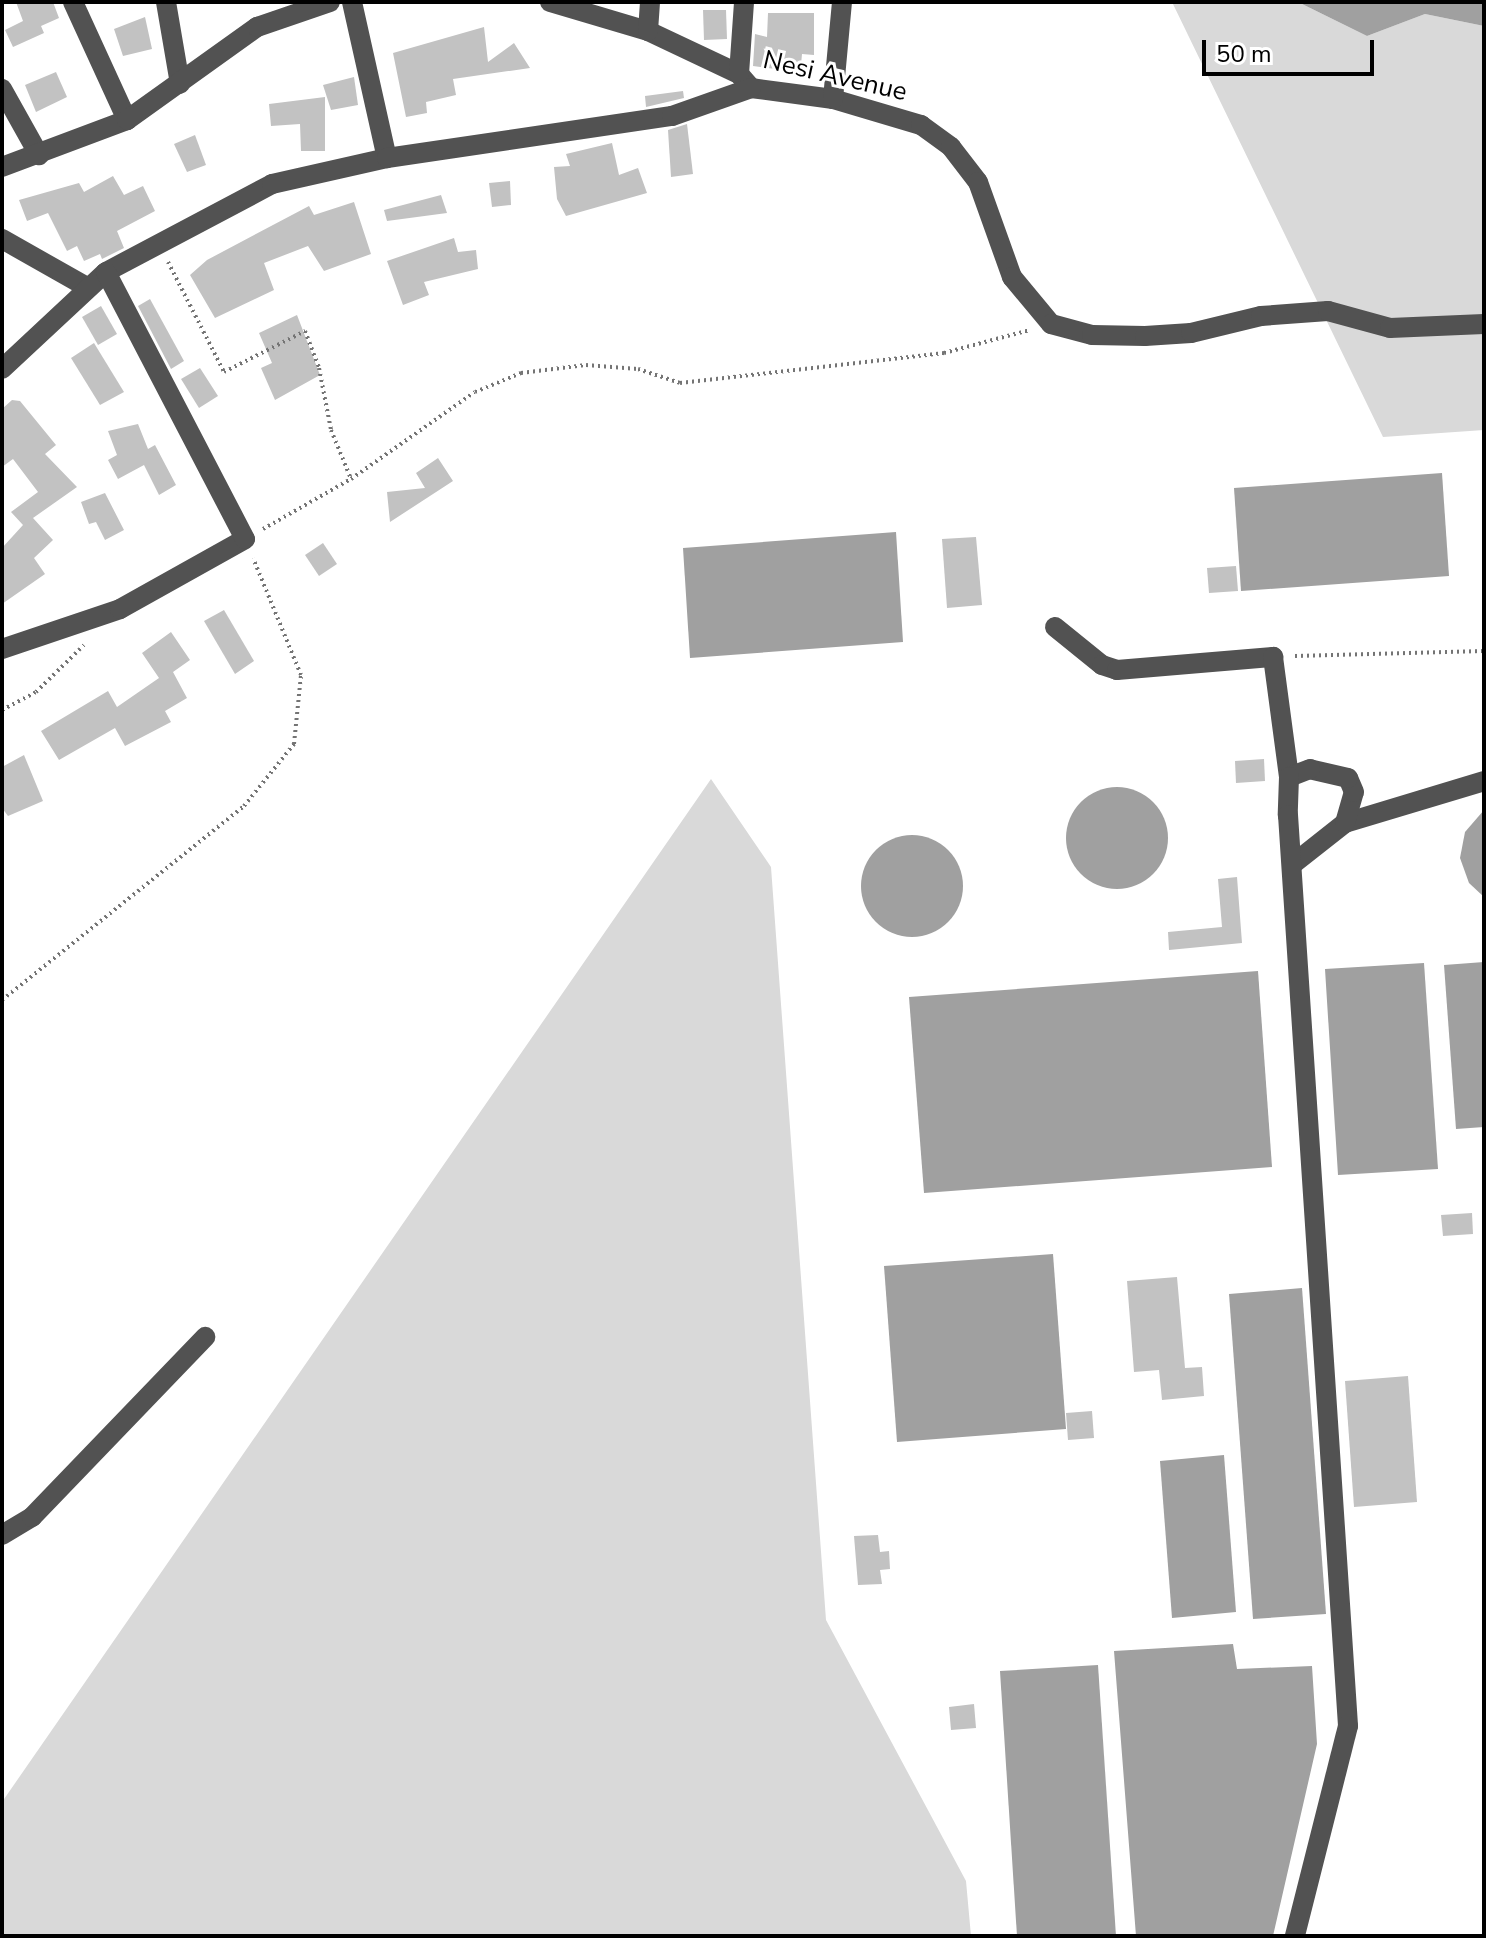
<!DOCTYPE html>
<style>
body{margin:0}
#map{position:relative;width:1486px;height:1938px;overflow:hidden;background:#fff;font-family:"Nunito Sans",sans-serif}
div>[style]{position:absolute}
.green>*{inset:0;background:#d9d9d9}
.water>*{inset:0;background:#a0a0a0}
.round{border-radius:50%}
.building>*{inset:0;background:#c2c2c2}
.path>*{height:4px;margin-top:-2px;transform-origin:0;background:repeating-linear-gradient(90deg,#747474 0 2px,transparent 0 6px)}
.minor>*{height:20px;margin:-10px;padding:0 10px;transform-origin:10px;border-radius:10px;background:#525252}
span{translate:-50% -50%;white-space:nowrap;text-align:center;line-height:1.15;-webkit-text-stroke:6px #fff;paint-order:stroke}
.street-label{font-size:26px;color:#000}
.frame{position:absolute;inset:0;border:4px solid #000;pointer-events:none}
.scale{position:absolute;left:1202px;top:40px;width:172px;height:36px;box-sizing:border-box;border:4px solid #000;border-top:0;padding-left:10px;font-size:24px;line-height:28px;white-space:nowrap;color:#000;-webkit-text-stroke:6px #fff;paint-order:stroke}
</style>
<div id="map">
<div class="green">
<div style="clip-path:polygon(1172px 2px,1298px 2px,1367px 36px,1425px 14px,1484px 26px,1484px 430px,1383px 437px)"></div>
<div style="clip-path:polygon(711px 779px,771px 867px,826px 1620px,966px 1881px,971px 1936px,2px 1936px,2px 1802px)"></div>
</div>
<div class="water">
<div style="clip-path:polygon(1298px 2px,1484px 2px,1484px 26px,1425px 14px,1367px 36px)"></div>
<div style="clip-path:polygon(1442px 473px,1449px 576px,1241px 591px,1234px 488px)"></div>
<div style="clip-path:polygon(896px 532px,903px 642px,690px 658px,683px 548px)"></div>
<div class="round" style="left:1066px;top:787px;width:102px;height:102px"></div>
<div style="clip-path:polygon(1484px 810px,1484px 897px,1469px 883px,1460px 858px,1465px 832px)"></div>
<div class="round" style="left:861px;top:835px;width:102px;height:102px"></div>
<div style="clip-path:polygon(1484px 962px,1484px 1127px,1456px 1129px,1444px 965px)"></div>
<div style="clip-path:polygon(1424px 963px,1438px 1169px,1338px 1175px,1325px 969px)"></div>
<div style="clip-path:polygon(1258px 971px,1272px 1167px,924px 1193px,909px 997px)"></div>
<div style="clip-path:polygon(1053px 1254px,1066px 1429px,897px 1442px,884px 1266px)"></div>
<div style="clip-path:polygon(1302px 1288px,1326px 1614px,1253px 1619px,1229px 1294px)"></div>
<div style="clip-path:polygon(1224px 1455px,1236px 1612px,1172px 1618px,1160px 1461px)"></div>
<div style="clip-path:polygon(1233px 1644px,1237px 1669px,1312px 1666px,1317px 1744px,1273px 1936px,1136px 1936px,1114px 1651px)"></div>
<div style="clip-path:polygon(1098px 1665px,1116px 1936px,1017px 1936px,1000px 1671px)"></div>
</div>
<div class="building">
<div style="clip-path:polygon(16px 2px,53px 2px,59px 18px,41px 26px,44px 33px,13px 47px,5px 30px,23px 21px)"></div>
<div style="clip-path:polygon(703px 10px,726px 10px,727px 39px,704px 40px)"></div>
<div style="clip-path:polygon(768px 13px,814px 13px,814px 55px,802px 54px,801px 65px,785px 61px,783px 70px,753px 66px,755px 34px,767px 37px)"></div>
<div style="clip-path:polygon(145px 17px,152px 49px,123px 56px,114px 29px)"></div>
<div style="clip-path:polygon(484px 27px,488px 62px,514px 43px,530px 68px,453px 79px,456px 95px,426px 102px,427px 113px,406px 117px,393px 53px)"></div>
<div style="clip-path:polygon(56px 72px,67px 97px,36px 112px,25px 85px)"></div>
<div style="clip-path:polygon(354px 77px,358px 105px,331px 110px,323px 85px)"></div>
<div style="clip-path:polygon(683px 91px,684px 98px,646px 107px,645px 96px)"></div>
<div style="clip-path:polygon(325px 97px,325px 151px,301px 151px,300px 124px,271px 126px,269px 104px)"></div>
<div style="clip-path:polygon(687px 124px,693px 174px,671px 177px,668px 130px)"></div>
<div style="clip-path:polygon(195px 135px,206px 165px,187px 172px,174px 144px)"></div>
<div style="clip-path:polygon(612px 143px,619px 175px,638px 168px,647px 193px,566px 216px,557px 199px,554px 167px,570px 166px,566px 154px)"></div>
<div style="clip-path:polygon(113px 176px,124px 195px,143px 186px,155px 211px,117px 231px,124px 248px,102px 259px,100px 254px,84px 261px,77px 246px,67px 251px,48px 213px,27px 221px,19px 200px,79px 183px,84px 192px)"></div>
<div style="clip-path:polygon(510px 181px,511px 205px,492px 207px,489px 183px)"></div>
<div style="clip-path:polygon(441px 195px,447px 213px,387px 221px,384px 210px)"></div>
<div style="clip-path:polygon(354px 202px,371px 254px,324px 271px,308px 246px,264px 263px,274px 290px,215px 318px,190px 275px,207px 260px,309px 206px,314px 215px)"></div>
<div style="clip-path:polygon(454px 238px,458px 252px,476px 250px,478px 269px,424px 282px,429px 295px,403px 305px,387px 261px)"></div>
<div style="clip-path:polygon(150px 299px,184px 361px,171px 369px,138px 306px)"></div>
<div style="clip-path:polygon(101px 306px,117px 334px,98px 345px,82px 317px)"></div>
<div style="clip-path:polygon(297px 315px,320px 375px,275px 400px,261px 368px,272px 363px,259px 333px)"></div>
<div style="clip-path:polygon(94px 343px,124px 392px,100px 405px,71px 358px)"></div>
<div style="clip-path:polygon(200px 368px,218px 396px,199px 408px,181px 379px)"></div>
<div style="clip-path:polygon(12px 400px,20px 401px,56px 445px,45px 454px,77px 487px,33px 518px,53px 540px,34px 558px,45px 574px,2px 604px,2px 548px,23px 525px,11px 512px,38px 492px,13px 459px,2px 467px,2px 409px)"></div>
<div style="clip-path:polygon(138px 424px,148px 449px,155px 445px,176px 485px,159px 495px,144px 465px,118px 479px,108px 460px,117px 455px,108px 431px)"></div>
<div style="clip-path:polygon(438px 458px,453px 481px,390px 522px,387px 492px,425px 488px,416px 473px)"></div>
<div style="clip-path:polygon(105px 493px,124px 530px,105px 540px,96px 522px,89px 524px,81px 502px)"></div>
<div style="clip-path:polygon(976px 537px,982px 605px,947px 608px,942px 539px)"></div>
<div style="clip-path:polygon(323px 543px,337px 564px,319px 576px,305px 555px)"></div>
<div style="clip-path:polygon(1236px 566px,1238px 591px,1209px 593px,1207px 568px)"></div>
<div style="clip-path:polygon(224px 610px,254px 661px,235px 674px,204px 621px)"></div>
<div style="clip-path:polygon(171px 632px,190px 660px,173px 672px,187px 698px,165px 711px,171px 722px,125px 746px,115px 728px,59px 760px,41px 731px,108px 691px,117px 707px,159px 678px,142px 653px)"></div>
<div style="clip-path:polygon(24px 755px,43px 801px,8px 816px,2px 808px,2px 767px)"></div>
<div style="clip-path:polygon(1264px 759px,1265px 781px,1236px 783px,1235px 761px)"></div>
<div style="clip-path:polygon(1237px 877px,1242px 943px,1169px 950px,1168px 932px,1222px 927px,1218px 879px)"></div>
<div style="clip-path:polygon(1472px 1213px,1473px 1234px,1443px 1236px,1441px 1215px)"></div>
<div style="clip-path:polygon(1177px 1277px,1185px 1368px,1202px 1367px,1204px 1396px,1162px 1400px,1159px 1370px,1134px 1372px,1127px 1281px)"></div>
<div style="clip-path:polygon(1408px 1376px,1417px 1502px,1354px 1507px,1345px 1381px)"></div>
<div style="clip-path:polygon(1092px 1411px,1094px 1438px,1068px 1440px,1066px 1413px)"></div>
<div style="clip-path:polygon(878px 1535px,880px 1552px,889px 1551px,890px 1569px,880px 1570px,882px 1584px,858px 1585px,854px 1536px)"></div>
<div style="clip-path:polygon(974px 1704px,976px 1728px,951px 1730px,949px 1707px)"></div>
</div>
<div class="path">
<div style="left:168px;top:262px;width:123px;rotate:63deg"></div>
<div style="left:224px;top:372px;width:91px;rotate:-26.8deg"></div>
<div style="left:305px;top:331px;width:40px;rotate:69deg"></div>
<div style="left:319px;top:368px;width:63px;rotate:79deg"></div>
<div style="left:331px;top:430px;width:53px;rotate:67.8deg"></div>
<div style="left:263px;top:529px;width:101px;rotate:-29.6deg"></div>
<div style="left:351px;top:479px;width:151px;rotate:-35.1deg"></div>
<div style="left:475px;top:392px;width:50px;rotate:-22.4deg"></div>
<div style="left:521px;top:373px;width:65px;rotate:-7deg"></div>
<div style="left:586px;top:365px;width:52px;rotate:4.4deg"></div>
<div style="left:638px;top:369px;width:44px;rotate:18.4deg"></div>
<div style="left:680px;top:383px;width:266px;rotate:-6.5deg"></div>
<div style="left:944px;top:353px;width:89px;rotate:-15deg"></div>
<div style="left:1295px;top:656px;width:189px;rotate:-1.5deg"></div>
<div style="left:2px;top:710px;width:38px;rotate:-28deg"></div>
<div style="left:36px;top:692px;width:67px;rotate:-44.4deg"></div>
<div style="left:2px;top:1000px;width:310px;rotate:-38.7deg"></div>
<div style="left:244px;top:806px;width:80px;rotate:-51.1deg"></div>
<div style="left:294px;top:744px;width:69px;rotate:-84.2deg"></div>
<div style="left:301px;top:675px;width:126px;rotate:-112.3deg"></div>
</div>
<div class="minor">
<div style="left:73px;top:2px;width:130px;rotate:65.4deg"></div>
<div style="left:166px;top:2px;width:83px;rotate:80.3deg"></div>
<div style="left:352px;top:2px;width:160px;rotate:77.4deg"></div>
<div style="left:550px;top:2px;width:102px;rotate:16.5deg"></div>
<div style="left:648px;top:31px;width:101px;rotate:25.3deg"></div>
<div style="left:739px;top:74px;width:18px;rotate:49deg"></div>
<div style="left:751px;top:88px;width:83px;rotate:7.6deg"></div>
<div style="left:833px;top:99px;width:92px;rotate:16.5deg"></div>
<div style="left:921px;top:125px;width:37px;rotate:36deg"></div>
<div style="left:951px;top:147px;width:44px;rotate:52.4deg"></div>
<div style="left:978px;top:182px;width:101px;rotate:70.3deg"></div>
<div style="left:1012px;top:277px;width:61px;rotate:50.3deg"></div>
<div style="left:1051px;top:324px;width:42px;rotate:15deg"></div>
<div style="left:1092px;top:335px;width:53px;rotate:1.1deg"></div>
<div style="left:1145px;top:336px;width:46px;rotate:-3.7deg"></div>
<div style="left:1191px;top:333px;width:72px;rotate:-13.7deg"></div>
<div style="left:1261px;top:316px;width:67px;rotate:-4.3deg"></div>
<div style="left:1328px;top:311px;width:64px;rotate:15.3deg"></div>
<div style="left:1390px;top:328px;width:94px;rotate:-2.4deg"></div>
<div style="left:648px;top:31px;width:29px;rotate:-86deg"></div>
<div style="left:739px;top:74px;width:72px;rotate:-86deg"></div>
<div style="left:2px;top:89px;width:76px;rotate:60.7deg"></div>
<div style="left:833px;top:99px;width:97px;rotate:-84.7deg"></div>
<div style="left:2px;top:167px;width:134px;rotate:-20.6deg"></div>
<div style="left:127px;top:120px;width:160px;rotate:-35.6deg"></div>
<div style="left:257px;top:27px;width:77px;rotate:-18.9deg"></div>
<div style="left:2px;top:239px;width:98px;rotate:29.5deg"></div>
<div style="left:2px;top:369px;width:142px;rotate:-43deg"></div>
<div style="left:106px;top:272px;width:188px;rotate:-27.9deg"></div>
<div style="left:272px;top:184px;width:118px;rotate:-12.7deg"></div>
<div style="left:387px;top:158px;width:288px;rotate:-8.4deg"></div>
<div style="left:672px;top:116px;width:84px;rotate:-19.5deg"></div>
<div style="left:1055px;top:627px;width:60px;rotate:39deg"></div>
<div style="left:1102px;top:665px;width:16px;rotate:18deg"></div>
<div style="left:1117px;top:670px;width:157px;rotate:-4.8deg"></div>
<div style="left:1273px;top:657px;width:121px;rotate:82.4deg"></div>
<div style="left:2px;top:649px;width:125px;rotate:-18.7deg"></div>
<div style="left:120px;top:609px;width:143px;rotate:-29.2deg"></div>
<div style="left:245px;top:539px;width:301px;rotate:-117.5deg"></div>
<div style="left:1345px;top:823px;width:145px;rotate:-16.8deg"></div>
<div style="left:1293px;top:864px;width:66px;rotate:-38.3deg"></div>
<div style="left:1345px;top:823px;width:32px;rotate:-74deg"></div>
<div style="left:1354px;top:792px;width:15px;rotate:-113deg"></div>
<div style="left:1348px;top:778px;width:39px;rotate:-167deg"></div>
<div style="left:1310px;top:769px;width:22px;rotate:159deg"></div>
<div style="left:1289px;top:777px;width:38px;rotate:92deg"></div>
<div style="left:1288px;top:815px;width:913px;rotate:86.23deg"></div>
<div style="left:1348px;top:1726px;width:217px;rotate:104.2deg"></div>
<div style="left:2px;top:1535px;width:35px;rotate:-31deg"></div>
<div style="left:32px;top:1517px;width:250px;rotate:-46.1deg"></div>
</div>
<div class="street-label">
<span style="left:835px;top:76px;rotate:13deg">Nesi Avenue</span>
</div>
<div class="frame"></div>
<div class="scale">50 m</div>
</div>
